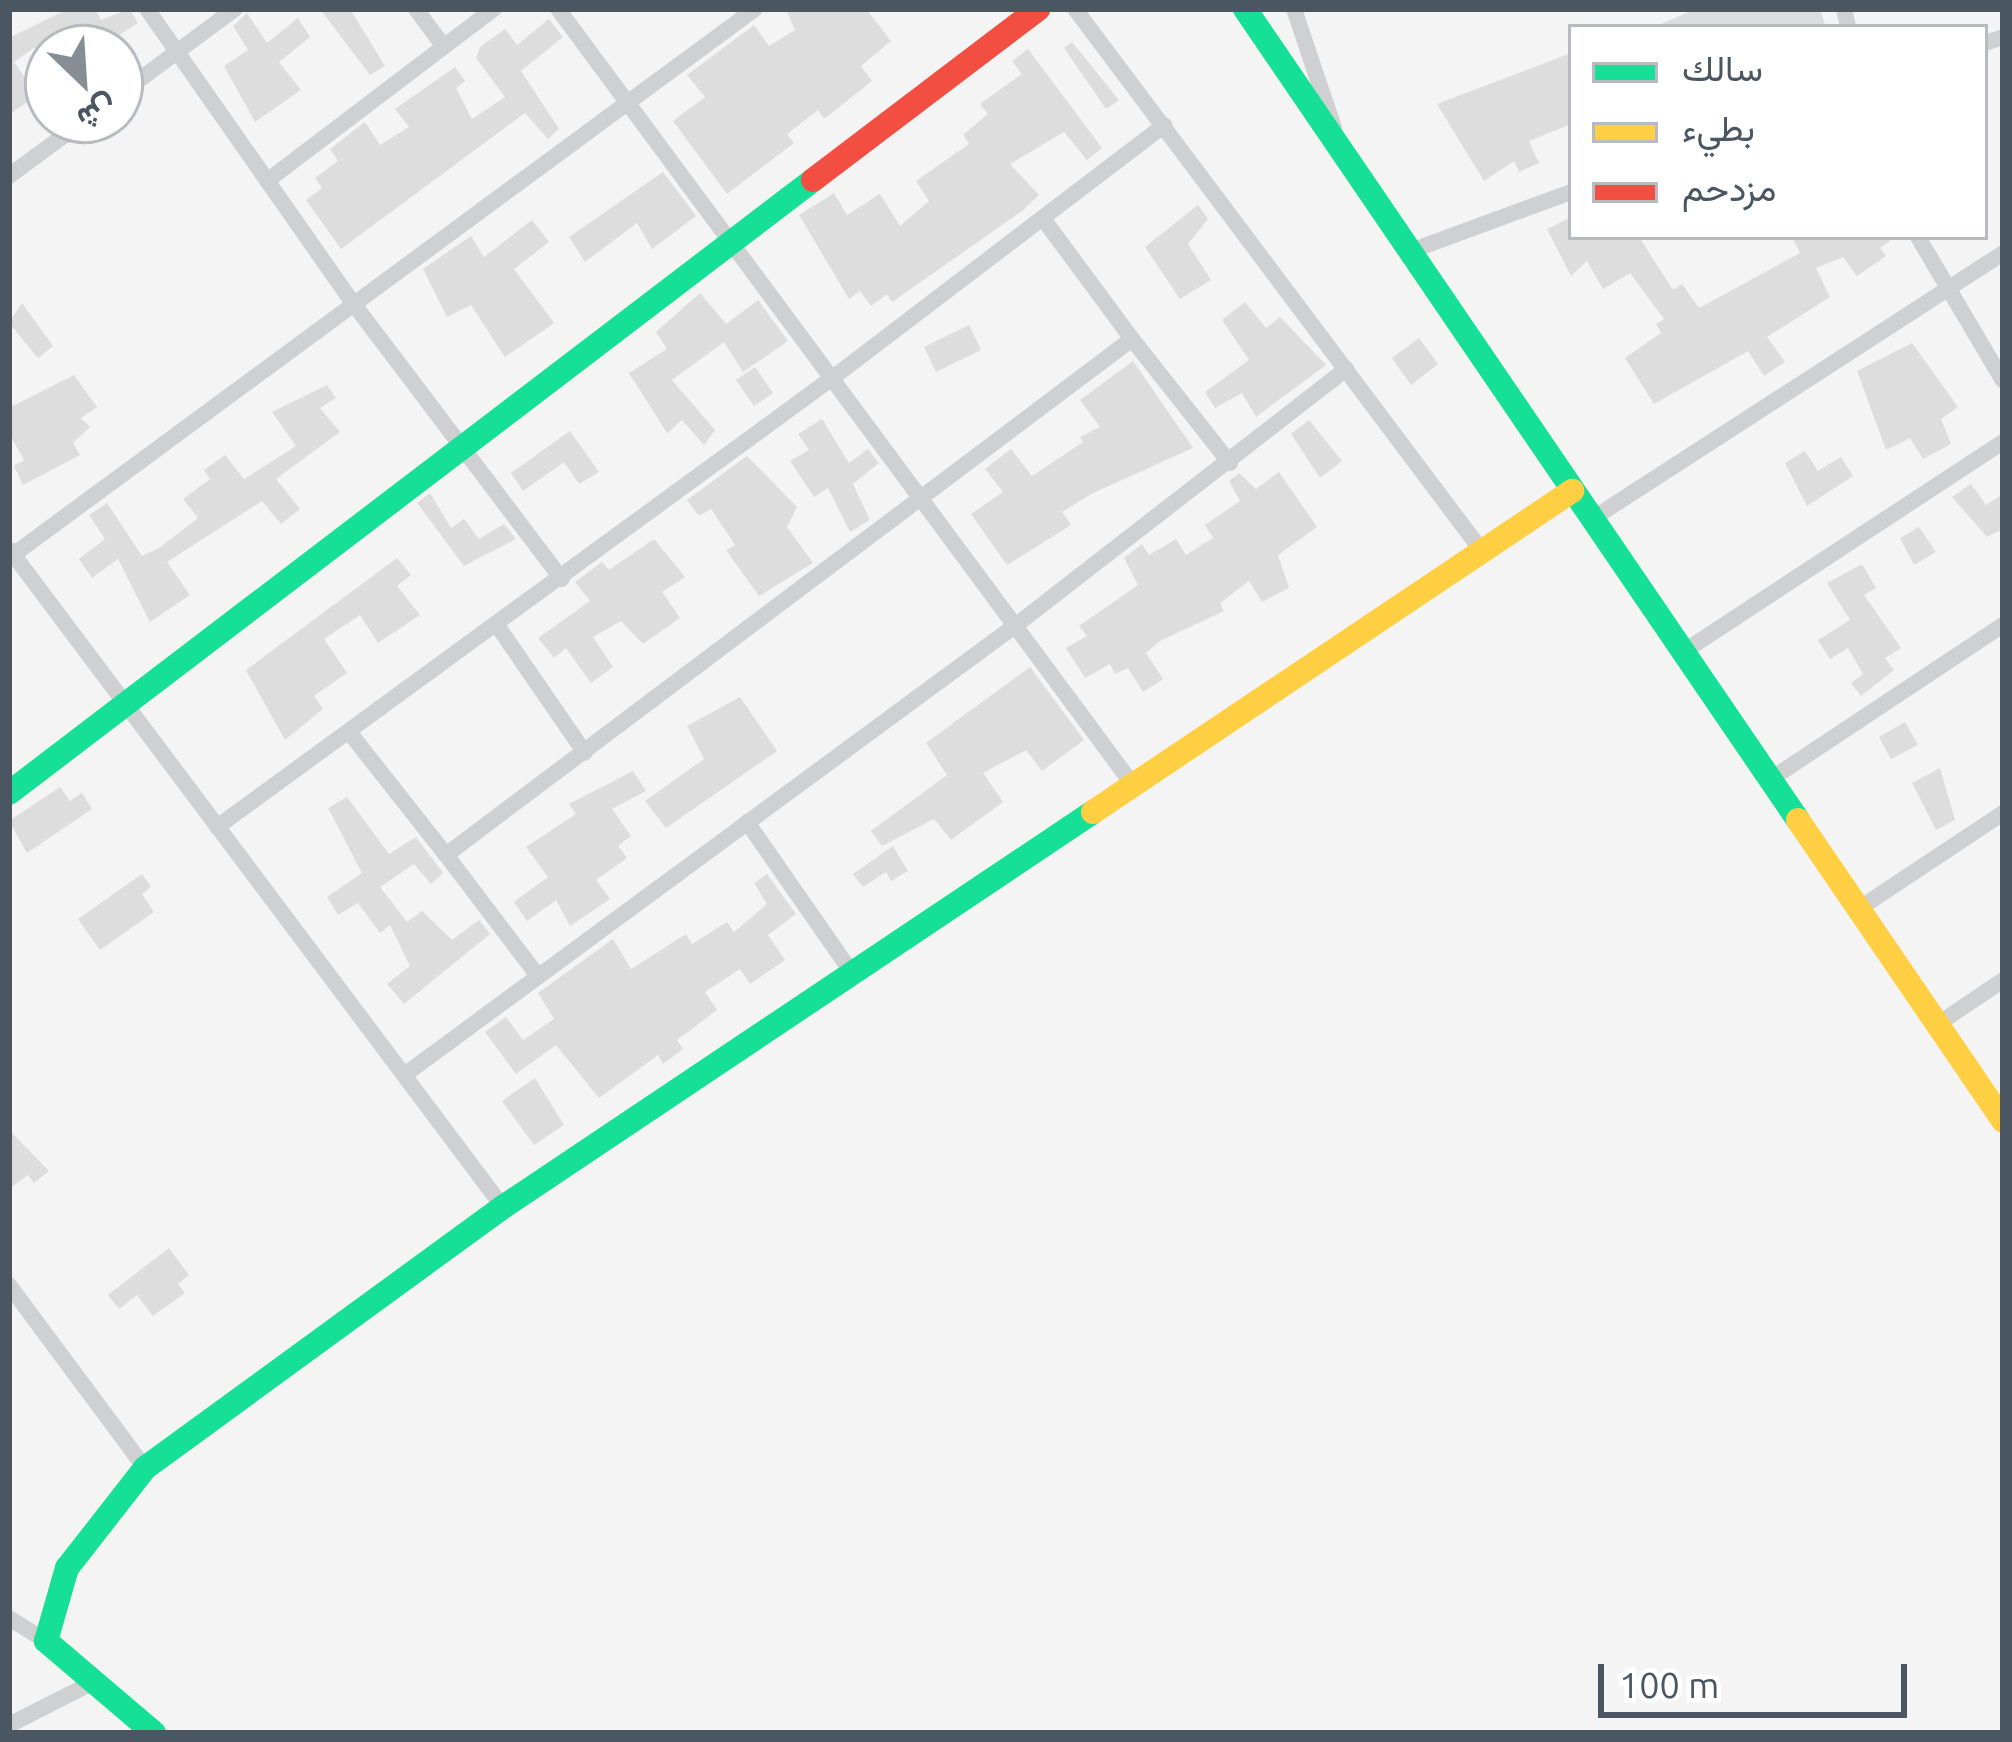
<!DOCTYPE html>
<meta charset="utf-8">
<style>
body{margin:0}
#map{position:relative;width:2012px;height:1742px;overflow:hidden;background:#f4f4f4;font-family:Ubuntu,Vazirmatn,sans-serif}
div>[style]{position:absolute}
.building>*{inset:0;background:#ddddde}
.street>*{height:16px;margin:-8px;padding:0 8px;transform-origin:8px;border-radius:8px;background:#ced0d2}
.fast>*{height:24px;margin:-12px;padding:0 12px;transform-origin:12px;border-radius:12px;background:#16e098}
.slow>*{height:24px;margin:-12px;padding:0 12px;transform-origin:12px;border-radius:12px;background:#ffcf43}
.jam>*{height:24px;margin:-12px;padding:0 12px;transform-origin:12px;border-radius:12px;background:#f24e42}
span{translate:-50% -50%;white-space:nowrap;text-align:center;line-height:1.15;-webkit-text-stroke:9px #fff;paint-order:stroke}
.frame{position:absolute;inset:0;border:12px solid #4a5661;pointer-events:none}
.legend{position:absolute;left:1568px;top:24px;width:420px;height:216px;box-sizing:border-box;background:#fff;border:3px solid #b7bbc0;margin:0;padding:15px 21px;list-style:none;font-size:36px;color:#4a5661}
.legend li{display:flex;align-items:center;gap:24px;height:60px}
.legend b{width:60px;border:3px solid #b7bbc0}
.north{position:absolute;left:24px;top:24px;width:120px;height:120px;box-sizing:border-box;background:#fff;border:3px solid #b7bbc0;border-radius:50%;rotate:155deg;font-size:33px;font-weight:700;line-height:48px;text-align:center;color:#4a5661}
.north::after{content:'';display:block;margin:auto;width:42px;height:54px;background:#868d94;clip-path:polygon(50% 0,100% 100%,50% 72%,0 100%)}
.scale{position:absolute;left:1598px;top:1664px;width:309px;height:54px;box-sizing:border-box;border:6px solid #4a5661;border-top:0;padding-left:15px;font-size:36px;line-height:42px;white-space:nowrap;color:#4a5661;-webkit-text-stroke:9px #fff;paint-order:stroke}
</style>
<div id="map">
<div class="building">
<div style="clip-path:polygon(68px 9px,95px 9px,101px 20px,129px 9px,138px 23px,99px 48px,34px 48px,14px 62px,37px 95px,9px 115px,9px 38px)"></div>
<div style="clip-path:polygon(320px 9px,350px 9px,385px 66px,370px 75px)"></div>
<div style="clip-path:polygon(786px 9px,866px 9px,891px 41px,861px 66px,872px 81px,824px 119px,818px 110px,787px 134px,794px 143px,727px 194px,673px 121px,705px 97px,687px 75px,754px 25px,769px 46px,795px 30px)"></div>
<div style="clip-path:polygon(1696px 9px,1820px 9px,1826px 27px,1654px 27px)"></div>
<div style="clip-path:polygon(247px 13px,267px 43px,298px 18px,310px 37px,279px 62px,301px 90px,255px 122px,224px 66px,248px 50px,233px 26px)"></div>
<div style="clip-path:polygon(549px 19px,563px 37px,521px 71px,559px 129px,548px 139px,525px 113px,341px 249px,306px 200px,322px 188px,315px 178px,338px 161px,330px 149px,365px 122px,380px 145px,409px 127px,395px 109px,455px 67px,465px 81px,456px 88px,472px 119px,505px 97px,476px 58px,480px 47px,505px 29px,517px 45px)"></div>
<div style="clip-path:polygon(1072px 42px,1119px 100px,1106px 109px,1064px 48px)"></div>
<div style="clip-path:polygon(1028px 49px,1102px 148px,1087px 160px,1064px 132px,1010px 164px,1039px 195px,1022px 211px,892px 302px,887px 294px,871px 306px,860px 291px,849px 299px,799px 215px,834px 193px,847px 215px,880px 194px,900px 226px,929px 201px,916px 181px,969px 144px,963px 135px,988px 114px,980px 104px,1022px 74px,1012px 61px)"></div>
<div style="clip-path:polygon(1571px 53px,1571px 124px,1529px 141px,1539px 163px,1519px 172px,1514px 161px,1484px 181px,1437px 104px)"></div>
<div style="clip-path:polygon(663px 172px,696px 216px,652px 249px,637px 223px,585px 262px,569px 237px)"></div>
<div style="clip-path:polygon(1198px 205px,1208px 219px,1188px 244px,1211px 280px,1180px 299px,1145px 247px)"></div>
<div style="clip-path:polygon(1571px 217px,1571px 237px,1639px 237px,1673px 290px,1682px 284px,1699px 308px,1800px 253px,1792px 237px,1895px 237px,1880px 248px,1886px 256px,1857px 276px,1843px 257px,1816px 268px,1830px 297px,1767px 337px,1785px 362px,1764px 376px,1748px 351px,1654px 404px,1625px 358px,1661px 333px,1656px 324px,1664px 319px,1630px 273px,1603px 289px,1587px 261px,1571px 276px,1547px 229px)"></div>
<div style="clip-path:polygon(532px 220px,549px 242px,514px 269px,554px 323px,505px 357px,471px 305px,447px 317px,423px 269px,471px 236px,484px 257px)"></div>
<div style="clip-path:polygon(700px 293px,726px 324px,758px 300px,788px 341px,743px 372px,724px 342px,672px 380px,715px 430px,704px 445px,682px 420px,667px 433px,629px 373px,667px 349px,656px 332px)"></div>
<div style="clip-path:polygon(1245px 302px,1266px 328px,1280px 317px,1326px 365px,1256px 417px,1242px 393px,1215px 408px,1205px 392px,1249px 360px,1222px 320px)"></div>
<div style="clip-path:polygon(22px 303px,53px 346px,38px 358px,9px 323px)"></div>
<div style="clip-path:polygon(969px 325px,981px 350px,936px 372px,924px 347px)"></div>
<div style="clip-path:polygon(1419px 338px,1438px 364px,1411px 385px,1392px 358px)"></div>
<div style="clip-path:polygon(1912px 343px,1958px 407px,1941px 419px,1951px 444px,1923px 459px,1910px 438px,1886px 450px,1857px 371px)"></div>
<div style="clip-path:polygon(1133px 361px,1193px 448px,1093px 493px,1062px 512px,1071px 525px,1007px 565px,971px 514px,1003px 492px,985px 469px,1011px 449px,1032px 476px,1083px 442px,1080px 437px,1100px 427px,1080px 400px)"></div>
<div style="clip-path:polygon(755px 367px,773px 393px,754px 406px,736px 380px)"></div>
<div style="clip-path:polygon(74px 375px,97px 407px,81px 418px,90px 427px,73px 443px,80px 455px,23px 485px,14px 466px,24px 460px,9px 433px,9px 408px)"></div>
<div style="clip-path:polygon(327px 385px,336px 398px,320px 408px,340px 432px,276px 479px,300px 509px,281px 524px,262px 501px,167px 562px,190px 595px,150px 622px,118px 559px,92px 578px,79px 559px,105px 539px,89px 515px,107px 503px,142px 556px,159px 548px,198px 518px,183px 499px,210px 479px,204px 470px,225px 455px,244px 479px,296px 446px,272px 412px)"></div>
<div style="clip-path:polygon(822px 419px,849px 463px,868px 449px,879px 463px,853px 484px,870px 520px,850px 532px,828px 488px,814px 497px,790px 461px,809px 450px,798px 434px)"></div>
<div style="clip-path:polygon(1309px 420px,1342px 461px,1320px 478px,1291px 434px)"></div>
<div style="clip-path:polygon(570px 431px,599px 472px,579px 484px,564px 462px,523px 491px,511px 473px)"></div>
<div style="clip-path:polygon(1805px 451px,1818px 471px,1841px 457px,1853px 476px,1807px 506px,1785px 463px)"></div>
<div style="clip-path:polygon(747px 456px,797px 507px,787px 527px,813px 563px,759px 596px,726px 550px,735px 545px,711px 509px,699px 516px,687px 500px)"></div>
<div style="clip-path:polygon(1279px 472px,1317px 527px,1278px 555px,1289px 588px,1262px 602px,1249px 581px,1220px 603px,1224px 611px,1160px 641px,1146px 653px,1163px 679px,1143px 692px,1128px 668px,1115px 674px,1110px 664px,1085px 678px,1066px 648px,1087px 636px,1079px 626px,1138px 585px,1124px 558px,1142px 544px,1149px 555px,1176px 539px,1186px 555px,1213px 538px,1205px 525px,1240px 501px,1229px 481px,1239px 473px,1256px 489px)"></div>
<div style="clip-path:polygon(1971px 484px,1986px 505px,2003px 494px,2003px 529px,1987px 537px,1952px 497px)"></div>
<div style="clip-path:polygon(430px 493px,451px 528px,464px 519px,479px 539px,504px 524px,516px 539px,464px 566px,417px 503px)"></div>
<div style="clip-path:polygon(1919px 527px,1936px 552px,1914px 565px,1900px 538px)"></div>
<div style="clip-path:polygon(654px 539px,685px 577px,662px 592px,680px 618px,643px 644px,621px 621px,593px 637px,613px 667px,591px 683px,566px 648px,554px 658px,538px 638px,590px 601px,575px 582px,602px 562px,609px 570px)"></div>
<div style="clip-path:polygon(397px 558px,411px 575px,397px 586px,420px 615px,378px 643px,360px 615px,324px 639px,347px 673px,314px 696px,323px 709px,285px 740px,246px 670px)"></div>
<div style="clip-path:polygon(1862px 564px,1876px 588px,1864px 595px,1901px 648px,1885px 658px,1894px 670px,1861px 696px,1851px 683px,1863px 674px,1848px 648px,1830px 659px,1818px 640px,1850px 620px,1827px 583px)"></div>
<div style="clip-path:polygon(1030px 667px,1084px 740px,1042px 771px,1026px 750px,983px 773px,1003px 802px,951px 840px,934px 819px,882px 846px,871px 831px,947px 775px,926px 743px)"></div>
<div style="clip-path:polygon(740px 697px,777px 751px,666px 828px,645px 801px,704px 759px,687px 726px)"></div>
<div style="clip-path:polygon(1905px 722px,1918px 745px,1891px 759px,1879px 737px)"></div>
<div style="clip-path:polygon(1940px 768px,1955px 820px,1936px 830px,1912px 783px)"></div>
<div style="clip-path:polygon(633px 771px,646px 791px,612px 809px,631px 836px,618px 846px,627px 858px,596px 880px,610px 899px,570px 926px,556px 900px,527px 921px,514px 902px,548px 877px,526px 847px,576px 814px,569px 804px)"></div>
<div style="clip-path:polygon(60px 787px,70px 801px,82px 793px,92px 809px,27px 853px,9px 821px)"></div>
<div style="clip-path:polygon(347px 797px,389px 854px,416px 837px,443px 873px,431px 884px,414px 864px,380px 887px,407px 922px,422px 911px,452px 940px,479px 920px,490px 934px,404px 1004px,387px 984px,410px 966px,390px 925px,380px 933px,358px 903px,338px 915px,327px 897px,362px 873px,328px 808px)"></div>
<div style="clip-path:polygon(893px 846px,908px 871px,891px 881px,886px 872px,863px 887px,853px 874px)"></div>
<div style="clip-path:polygon(142px 874px,151px 887px,142px 894px,154px 912px,100px 950px,78px 919px)"></div>
<div style="clip-path:polygon(767px 874px,796px 914px,768px 935px,785px 960px,750px 984px,740px 969px,705px 992px,717px 1010px,677px 1040px,683px 1049px,663px 1064px,658px 1055px,599px 1098px,556px 1045px,516px 1074px,485px 1032px,506px 1017px,523px 1040px,554px 1019px,538px 993px,613px 939px,631px 969px,686px 934px,692px 944px,727px 922px,734px 932px,767px 904px,754px 883px)"></div>
<div style="clip-path:polygon(535px 1078px,564px 1125px,534px 1145px,502px 1101px)"></div>
<div style="clip-path:polygon(9px 1130px,49px 1171px,34px 1183px,28px 1175px,9px 1189px)"></div>
<div style="clip-path:polygon(169px 1248px,189px 1275px,178px 1284px,185px 1293px,153px 1316px,137px 1295px,119px 1309px,108px 1295px)"></div>
</div>
<div class="street">
<div style="left:147px;top:9px;width:364px;rotate:55deg"></div>
<div style="left:356px;top:307px;width:341px;rotate:52.9deg"></div>
<div style="left:416px;top:9px;width:47px;rotate:53.6deg"></div>
<div style="left:558px;top:9px;width:966px;rotate:53.46deg"></div>
<div style="left:1075px;top:9px;width:681px;rotate:53.11deg"></div>
<div style="left:1294px;top:9px;width:126px;rotate:71.4deg"></div>
<div style="left:1844px;top:9px;width:18px;rotate:77deg"></div>
<div style="left:1985px;top:43px;width:19px;rotate:-18deg"></div>
<div style="left:120px;top:94px;width:143px;rotate:-36.5deg"></div>
<div style="left:9px;top:176px;width:94px;rotate:-36.4deg"></div>
<div style="left:267px;top:181px;width:285px;rotate:-37.2deg"></div>
<div style="left:1044px;top:220px;width:148px;rotate:53.5deg"></div>
<div style="left:1918px;top:237px;width:167px;rotate:59.4deg"></div>
<div style="left:1408px;top:252px;width:174px;rotate:-20.2deg"></div>
<div style="left:1592px;top:519px;width:490px;rotate:-32.9deg"></div>
<div style="left:10px;top:550px;width:821px;rotate:53.12deg"></div>
<div style="left:13px;top:555px;width:921px;rotate:-36.35deg"></div>
<div style="left:497px;top:625px;width:155px;rotate:55.5deg"></div>
<div style="left:1680px;top:654px;width:386px;rotate:-33.3deg"></div>
<div style="left:349px;top:732px;width:157px;rotate:51.7deg"></div>
<div style="left:1768px;top:781px;width:282px;rotate:-33.6deg"></div>
<div style="left:747px;top:822px;width:180px;rotate:55.2deg"></div>
<div style="left:217px;top:827px;width:765px;rotate:-36.12deg"></div>
<div style="left:835px;top:376px;width:414px;rotate:-37.3deg"></div>
<div style="left:1857px;top:910px;width:175px;rotate:-33.6deg"></div>
<div style="left:538px;top:976px;width:152px;rotate:-127.2deg"></div>
<div style="left:446px;top:855px;width:858px;rotate:-36.95deg"></div>
<div style="left:1132px;top:339px;width:158px;rotate:51.7deg"></div>
<div style="left:1938px;top:1024px;width:78px;rotate:-34.1deg"></div>
<div style="left:407px;top:1073px;width:761px;rotate:-36.34deg"></div>
<div style="left:1020px;top:622px;width:413px;rotate:-37.8deg"></div>
<div style="left:9px;top:1285px;width:228px;rotate:53.4deg"></div>
<div style="left:9px;top:1618px;width:44px;rotate:31.9deg"></div>
<div style="left:9px;top:1725px;width:89px;rotate:-26.9deg"></div>
</div>
<div class="fast">
<div style="left:1245px;top:9px;width:982px;rotate:55.71deg"></div>
<div style="left:9px;top:793px;width:1011px;rotate:-37.32deg"></div>
<div style="left:154px;top:1733px;width:142px;rotate:-139.6deg"></div>
<div style="left:46px;top:1641px;width:76px;rotate:-74deg"></div>
<div style="left:67px;top:1568px;width:127px;rotate:-52deg"></div>
<div style="left:145px;top:1468px;width:443px;rotate:-36.1deg"></div>
<div style="left:503px;top:1207px;width:710px;rotate:-33.8deg"></div>
</div>
<div class="slow">
<div style="left:1093px;top:812px;width:577px;rotate:-33.83deg"></div>
<div style="left:1798px;top:820px;width:364px;rotate:55.7deg"></div>
</div>
<div class="jam">
<div style="left:813px;top:180px;width:283px;rotate:-37.2deg"></div>
</div>
<div class="frame"></div>
<ul class="legend">
<li><b style="height:15px;background:#16e098"></b>سالك</li>
<li><b style="height:15px;background:#ffcf43"></b>بطيء</li>
<li><b style="height:15px;background:#f24e42"></b>مزدحم</li>
</ul>
<div class="north">ش</div>
<div class="scale">100 m</div>
</div>
